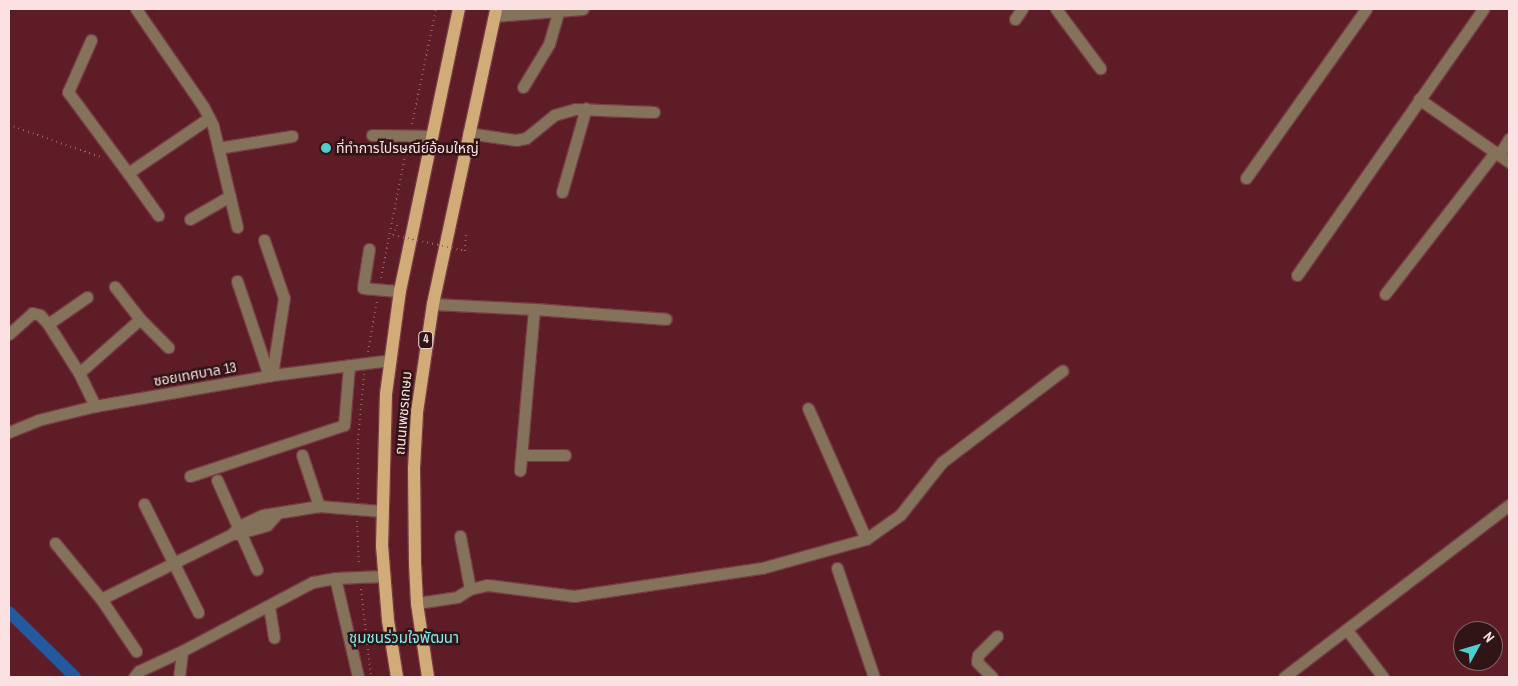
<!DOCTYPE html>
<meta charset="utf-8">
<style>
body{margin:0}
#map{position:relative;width:1518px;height:686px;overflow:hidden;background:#5e1d26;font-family:"Archivo Narrow","Noto Sans Thai",sans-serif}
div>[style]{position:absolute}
.canal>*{height:12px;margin:-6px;padding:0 6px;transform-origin:6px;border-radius:6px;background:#23599e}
.path>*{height:2px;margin-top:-1px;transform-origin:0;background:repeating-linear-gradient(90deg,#956168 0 1px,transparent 0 5px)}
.roads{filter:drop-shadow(1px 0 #773c44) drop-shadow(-1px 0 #773c44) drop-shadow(0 1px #773c44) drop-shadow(0 -1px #773c44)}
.minor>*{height:11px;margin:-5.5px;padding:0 5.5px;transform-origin:5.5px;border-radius:5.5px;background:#84725a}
.major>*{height:12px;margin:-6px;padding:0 6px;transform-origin:6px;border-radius:6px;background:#d1ac79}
.path-bridge>*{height:2px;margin-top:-1px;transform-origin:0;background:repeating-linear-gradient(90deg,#956168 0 1px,transparent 0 5px)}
.dots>*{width:14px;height:14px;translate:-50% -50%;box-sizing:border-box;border:2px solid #311416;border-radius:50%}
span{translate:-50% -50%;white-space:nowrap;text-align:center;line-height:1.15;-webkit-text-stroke:5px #311416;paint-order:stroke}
.shield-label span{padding:1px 4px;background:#311416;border:1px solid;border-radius:4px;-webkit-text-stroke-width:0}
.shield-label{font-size:12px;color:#fbe1e2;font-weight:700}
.poi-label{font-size:14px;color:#fbe1e2}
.left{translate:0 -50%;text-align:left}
.street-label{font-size:14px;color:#fbe1e2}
.neighbourhood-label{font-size:15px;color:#81eded}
.frame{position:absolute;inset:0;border:10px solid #fbe1e2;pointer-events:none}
.north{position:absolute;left:1453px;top:621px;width:50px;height:50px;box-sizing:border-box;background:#311416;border:1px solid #826668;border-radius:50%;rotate:51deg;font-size:14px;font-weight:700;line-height:20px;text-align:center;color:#fbe1e2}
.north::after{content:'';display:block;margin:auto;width:18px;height:22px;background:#52cdce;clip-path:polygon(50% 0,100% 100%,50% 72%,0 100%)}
</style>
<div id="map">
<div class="canal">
<div style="left:9px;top:612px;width:93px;rotate:44.6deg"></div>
</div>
<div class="path">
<div style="left:412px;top:124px;width:117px;rotate:-78.2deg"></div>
<div style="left:9px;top:125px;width:100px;rotate:19.3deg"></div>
<div style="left:393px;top:235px;width:13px;rotate:-67deg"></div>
<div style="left:465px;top:251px;width:18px;rotate:-87deg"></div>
<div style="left:381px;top:278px;width:135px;rotate:-78.9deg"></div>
<div style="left:368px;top:352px;width:53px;rotate:-80.2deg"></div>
<div style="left:358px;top:499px;width:59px;rotate:-90deg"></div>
<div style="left:358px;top:440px;width:66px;rotate:-84.8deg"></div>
<div style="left:357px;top:521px;width:45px;rotate:87.5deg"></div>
<div style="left:361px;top:589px;width:89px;rotate:83.5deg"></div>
</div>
<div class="roads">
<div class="minor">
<div style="left:136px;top:9px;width:118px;rotate:55.4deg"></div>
<div style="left:203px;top:106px;width:22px;rotate:63deg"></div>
<div style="left:213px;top:126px;width:104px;rotate:76.6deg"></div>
<div style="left:1056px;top:9px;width:74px;rotate:53.3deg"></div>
<div style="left:494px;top:16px;width:89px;rotate:-4.5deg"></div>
<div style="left:1015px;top:19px;width:12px;rotate:-55deg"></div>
<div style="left:91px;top:40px;width:57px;rotate:113.9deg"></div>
<div style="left:68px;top:92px;width:101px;rotate:53.5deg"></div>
<div style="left:128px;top:173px;width:98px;rotate:-34.2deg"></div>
<div style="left:523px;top:87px;width:50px;rotate:-58.8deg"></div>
<div style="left:549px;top:44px;width:32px;rotate:-74deg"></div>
<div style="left:1419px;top:99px;width:110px;rotate:35deg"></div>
<div style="left:468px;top:133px;width:49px;rotate:8.3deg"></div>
<div style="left:516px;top:140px;width:10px;rotate:-11deg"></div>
<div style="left:526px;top:138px;width:36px;rotate:-39deg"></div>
<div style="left:554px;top:115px;width:22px;rotate:-16deg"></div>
<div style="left:575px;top:109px;width:79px;rotate:2.2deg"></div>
<div style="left:372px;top:135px;width:60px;rotate:1deg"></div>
<div style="left:218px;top:148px;width:75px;rotate:-9.2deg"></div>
<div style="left:1499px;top:155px;width:19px;rotate:-58deg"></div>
<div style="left:128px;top:173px;width:52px;rotate:54.5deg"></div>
<div style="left:1246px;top:178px;width:207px;rotate:-54.6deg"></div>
<div style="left:562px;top:192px;width:87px;rotate:-74.1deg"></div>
<div style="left:190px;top:219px;width:46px;rotate:-29.9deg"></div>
<div style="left:264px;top:240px;width:61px;rotate:71deg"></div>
<div style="left:284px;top:298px;width:78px;rotate:98.9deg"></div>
<div style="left:369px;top:249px;width:39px;rotate:99deg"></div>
<div style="left:363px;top:288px;width:37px;rotate:5deg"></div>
<div style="left:1297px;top:275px;width:325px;rotate:-55deg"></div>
<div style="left:237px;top:281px;width:100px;rotate:71.4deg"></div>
<div style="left:1385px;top:294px;width:180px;rotate:-52.2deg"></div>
<div style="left:87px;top:297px;width:47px;rotate:145.3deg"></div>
<div style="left:48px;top:324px;width:58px;rotate:57.7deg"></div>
<div style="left:79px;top:373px;width:81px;rotate:-41.5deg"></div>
<div style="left:140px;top:319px;width:41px;rotate:-128deg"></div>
<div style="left:433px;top:304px;width:101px;rotate:2.8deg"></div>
<div style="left:534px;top:309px;width:162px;rotate:95deg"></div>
<div style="left:534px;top:309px;width:132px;rotate:4.3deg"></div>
<div style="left:140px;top:319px;width:40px;rotate:45deg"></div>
<div style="left:9px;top:334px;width:31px;rotate:-42deg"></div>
<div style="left:32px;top:313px;width:8px;rotate:14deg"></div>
<div style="left:40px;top:315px;width:12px;rotate:48deg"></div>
<div style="left:79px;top:373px;width:37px;rotate:64deg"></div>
<div style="left:9px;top:432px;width:31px;rotate:-22deg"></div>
<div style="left:38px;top:420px;width:59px;rotate:-13.8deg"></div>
<div style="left:95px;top:406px;width:180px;rotate:-9.9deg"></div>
<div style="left:272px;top:375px;width:119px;rotate:-7.2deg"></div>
<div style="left:302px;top:455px;width:54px;rotate:71.6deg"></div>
<div style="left:523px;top:455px;width:42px"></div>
<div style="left:190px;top:476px;width:162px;rotate:-18.3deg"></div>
<div style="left:344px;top:425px;width:60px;rotate:-85.2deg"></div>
<div style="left:217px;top:480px;width:98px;rotate:66deg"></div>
<div style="left:144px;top:504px;width:121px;rotate:63.4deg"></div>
<div style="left:236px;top:534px;width:32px;rotate:-16deg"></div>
<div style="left:267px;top:525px;width:13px;rotate:-48deg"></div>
<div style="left:460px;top:536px;width:54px;rotate:79.3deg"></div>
<div style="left:866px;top:539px;width:42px;rotate:-35.2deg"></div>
<div style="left:900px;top:515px;width:68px;rotate:-51.6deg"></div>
<div style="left:942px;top:462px;width:151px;rotate:-37.2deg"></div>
<div style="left:55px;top:543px;width:72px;rotate:50.6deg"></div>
<div style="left:101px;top:599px;width:146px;rotate:-26.4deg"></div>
<div style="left:232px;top:534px;width:11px;rotate:-49deg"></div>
<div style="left:239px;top:526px;width:26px;rotate:-25deg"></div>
<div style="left:263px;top:515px;width:57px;rotate:-9.1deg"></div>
<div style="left:319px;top:506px;width:62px;rotate:4.6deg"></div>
<div style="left:837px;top:568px;width:115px;rotate:71.3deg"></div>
<div style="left:335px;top:578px;width:102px;rotate:76.9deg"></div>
<div style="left:101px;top:599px;width:63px;rotate:56.1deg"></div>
<div style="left:417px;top:603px;width:40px;rotate:-8.5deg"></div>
<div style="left:457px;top:597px;width:15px;rotate:-32deg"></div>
<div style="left:470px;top:589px;width:18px;rotate:-13deg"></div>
<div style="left:488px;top:585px;width:87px;rotate:7.3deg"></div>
<div style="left:574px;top:596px;width:190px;rotate:-8.5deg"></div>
<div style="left:762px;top:568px;width:108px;rotate:-15.6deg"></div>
<div style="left:866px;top:539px;width:143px;rotate:-113.9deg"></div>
<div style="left:269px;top:606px;width:32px;rotate:81deg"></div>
<div style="left:1347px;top:630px;width:59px;rotate:52.5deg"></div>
<div style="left:134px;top:677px;width:8px;rotate:-50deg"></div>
<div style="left:139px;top:671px;width:47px;rotate:-24.9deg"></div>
<div style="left:179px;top:677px;width:26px;rotate:-83deg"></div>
<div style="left:182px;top:651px;width:148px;rotate:-27.8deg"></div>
<div style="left:313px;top:582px;width:22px;rotate:-10deg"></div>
<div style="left:335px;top:578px;width:49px;rotate:-2.3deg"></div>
<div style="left:992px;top:677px;width:21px;rotate:-135deg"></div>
<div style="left:977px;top:662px;width:7px;rotate:-82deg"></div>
<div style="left:978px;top:655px;width:27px;rotate:-45deg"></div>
<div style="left:1284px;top:677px;width:283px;rotate:-37.4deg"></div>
</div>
<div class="major">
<div style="left:397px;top:677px;width:58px;rotate:-99deg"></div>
<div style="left:388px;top:620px;width:74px;rotate:-94.6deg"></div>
<div style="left:382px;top:546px;width:152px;rotate:-88.5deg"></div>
<div style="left:386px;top:394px;width:104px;rotate:-82.3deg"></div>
<div style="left:400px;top:291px;width:288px;rotate:-78.2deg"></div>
<div style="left:428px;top:677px;width:75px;rotate:-98.5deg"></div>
<div style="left:417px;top:603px;width:40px;rotate:-92.9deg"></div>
<div style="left:415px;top:563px;width:95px;rotate:-90.6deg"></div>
<div style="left:414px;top:468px;width:56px;rotate:-86.9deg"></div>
<div style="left:417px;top:412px;width:109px;rotate:-81.6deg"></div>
<div style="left:433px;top:304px;width:302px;rotate:-77.9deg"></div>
</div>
</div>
<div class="path-bridge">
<div style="left:393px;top:235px;width:74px;rotate:12.5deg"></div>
</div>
<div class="dots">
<div style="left:326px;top:148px;background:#52cdce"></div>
</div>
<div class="shield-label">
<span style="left:426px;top:340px">4</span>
</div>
<div class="poi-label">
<span class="left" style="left:336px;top:148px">ที่ทำการไปรษณีย์อ้อมใหญ่</span>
</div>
<div class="street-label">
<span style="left:195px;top:374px;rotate:-10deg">ซอยเทศบาล 13</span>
<span style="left:403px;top:413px;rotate:-85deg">ถนนเพชรเกษม</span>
</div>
<div class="neighbourhood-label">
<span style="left:404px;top:638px">ชุมชนร่วมใจพัฒนา</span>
</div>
<div class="frame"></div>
<div class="north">N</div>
</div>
